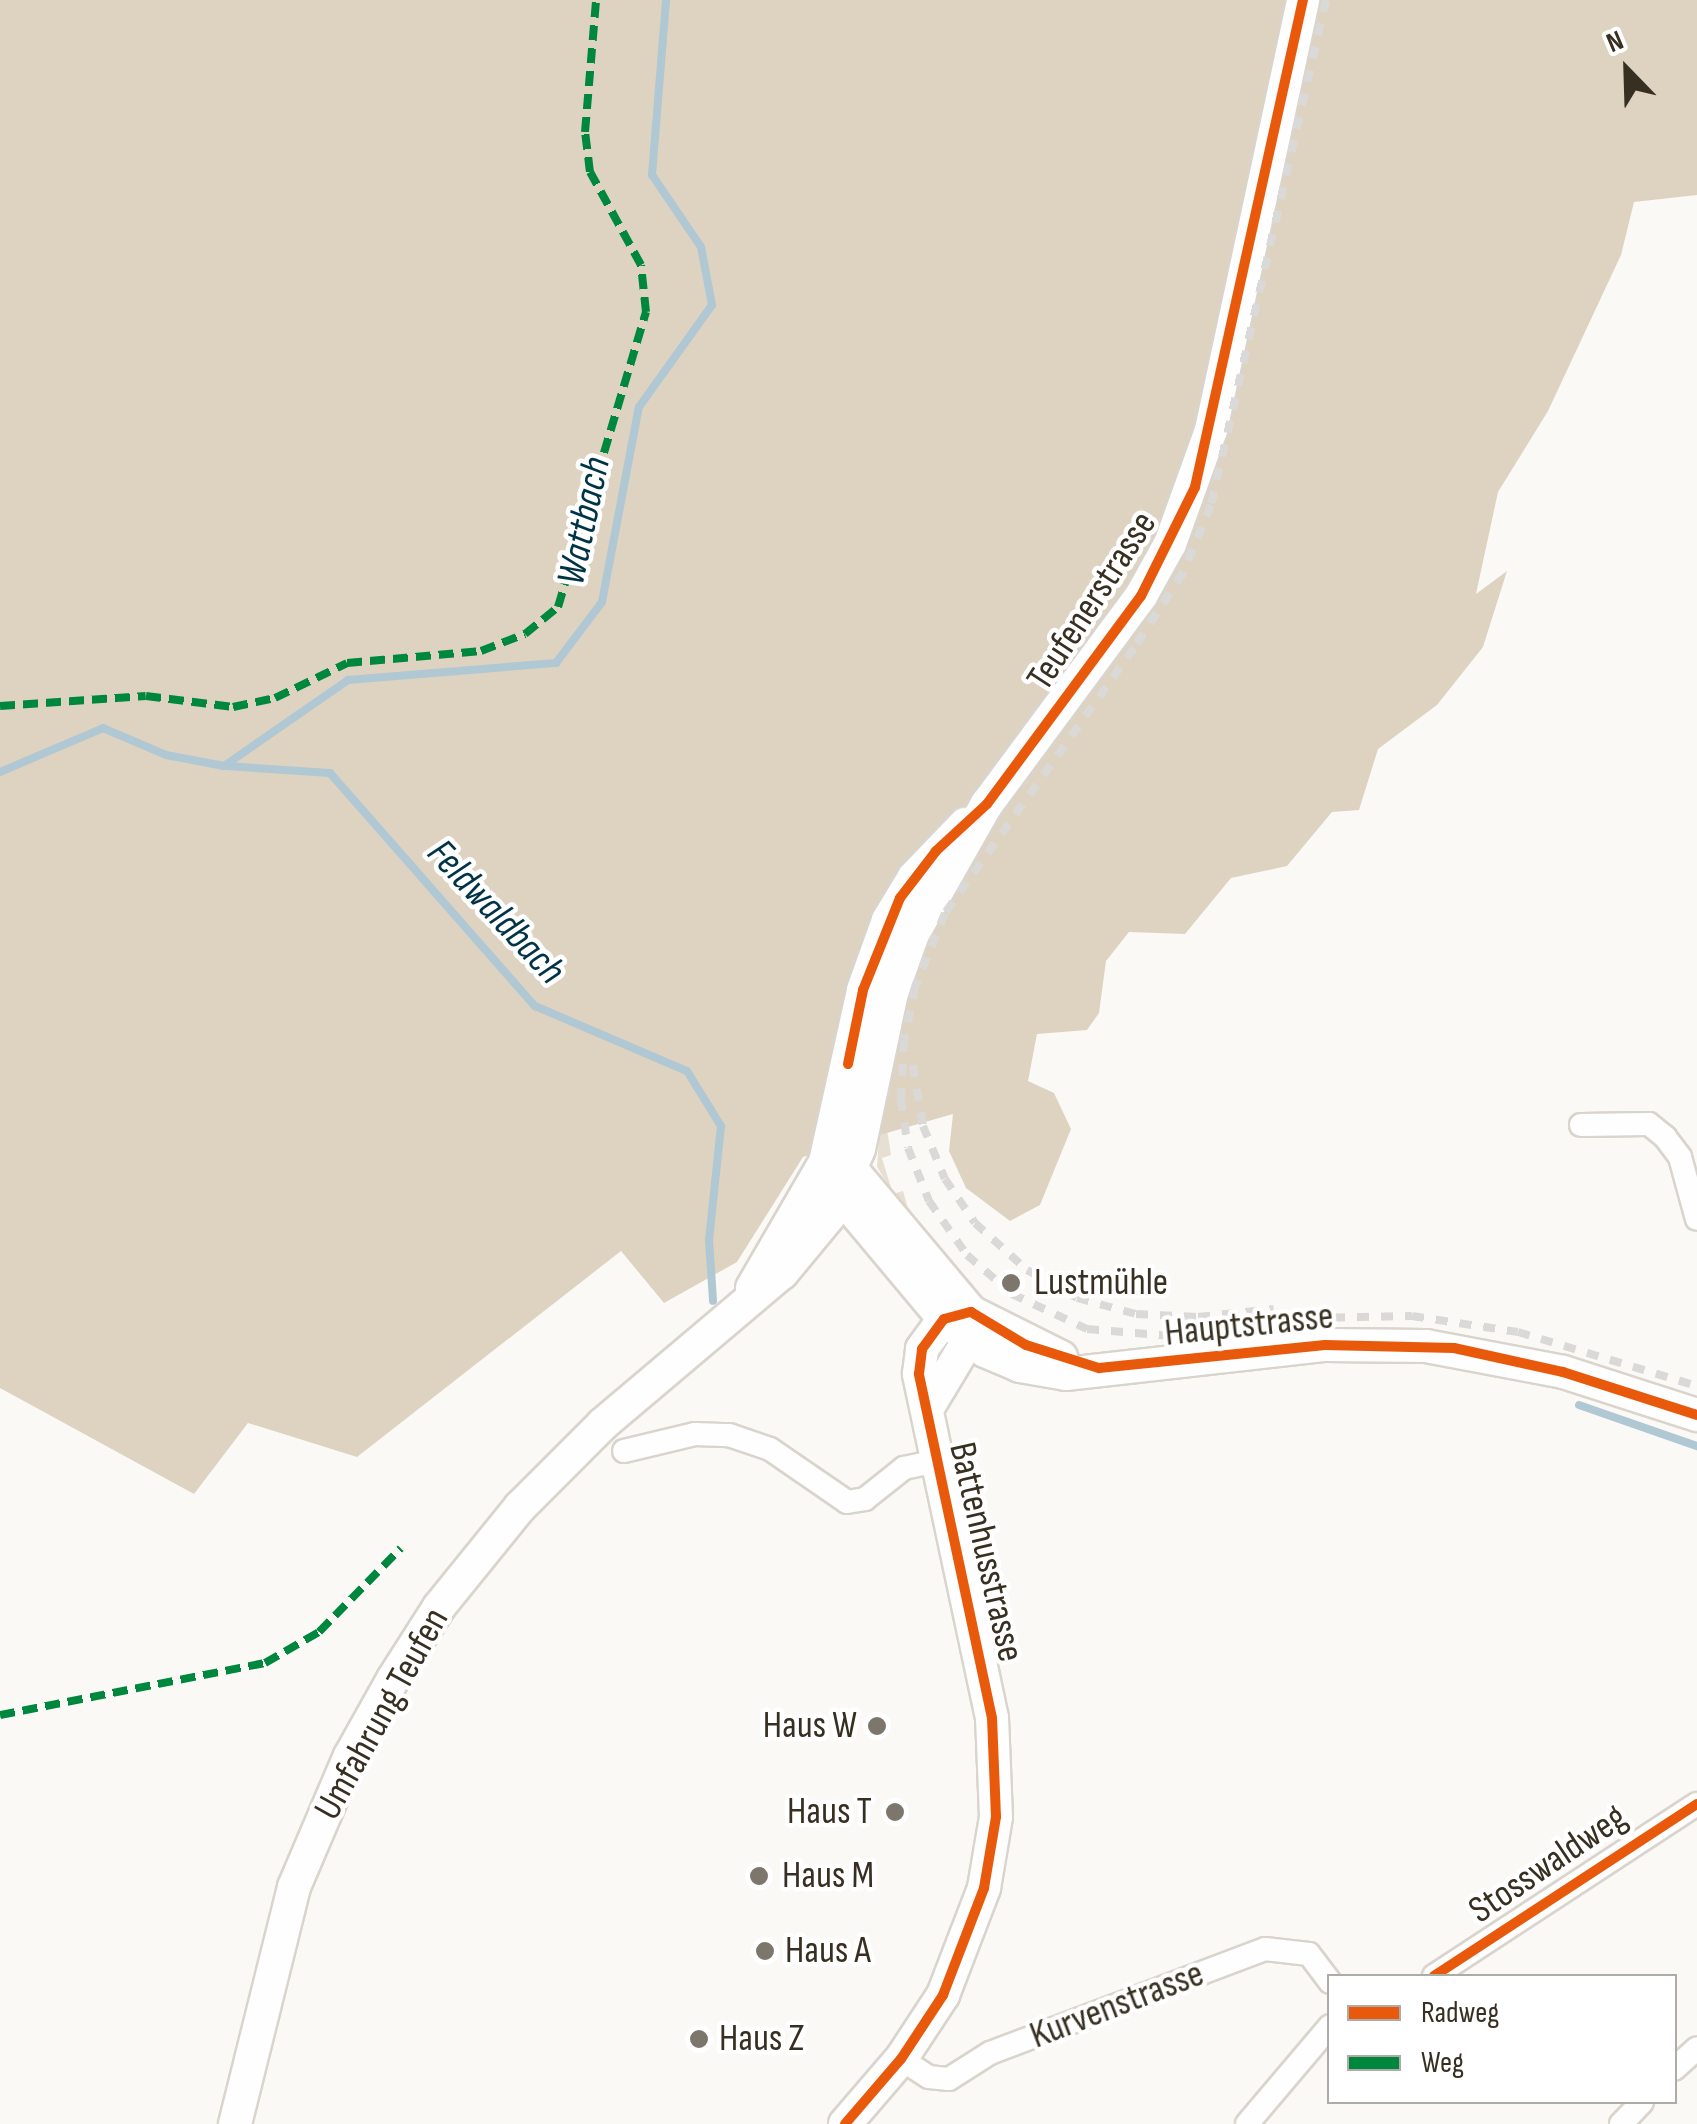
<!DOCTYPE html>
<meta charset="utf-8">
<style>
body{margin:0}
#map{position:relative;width:1697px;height:2124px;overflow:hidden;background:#fbf9f6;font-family:"Sofia Sans Condensed",sans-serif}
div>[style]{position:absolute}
.green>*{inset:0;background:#e7dfd1}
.forest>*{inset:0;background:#ded3c1}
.stream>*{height:8px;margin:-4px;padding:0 4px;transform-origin:4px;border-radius:4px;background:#b0c7d4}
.roads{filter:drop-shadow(2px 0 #d9d4cc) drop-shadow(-2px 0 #d9d4cc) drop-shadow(0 2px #d9d4cc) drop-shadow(0 -2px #d9d4cc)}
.street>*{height:22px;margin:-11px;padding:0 11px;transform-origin:11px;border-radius:11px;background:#fefefe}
.secondary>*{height:32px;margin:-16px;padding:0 16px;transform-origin:16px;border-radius:16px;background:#fefefe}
.rail>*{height:8px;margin-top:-4px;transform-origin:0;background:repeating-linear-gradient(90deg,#dad9d7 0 12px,transparent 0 24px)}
.quiet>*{height:8px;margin-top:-4px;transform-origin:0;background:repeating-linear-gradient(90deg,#00873e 0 15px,transparent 0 23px)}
.cycleway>*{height:10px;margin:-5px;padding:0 5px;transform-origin:5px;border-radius:5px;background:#e8590c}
.dots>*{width:28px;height:28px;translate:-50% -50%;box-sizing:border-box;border:5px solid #fff;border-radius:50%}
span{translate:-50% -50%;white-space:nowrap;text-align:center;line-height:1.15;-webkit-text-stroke:9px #fff;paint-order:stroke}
.street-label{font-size:38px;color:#373022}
.poi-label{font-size:38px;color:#373022}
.left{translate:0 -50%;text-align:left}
.right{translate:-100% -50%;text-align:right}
.water-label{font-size:40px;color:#013347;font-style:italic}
.legend{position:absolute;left:1327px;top:1974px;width:350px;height:130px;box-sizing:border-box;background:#fff;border:2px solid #afaca7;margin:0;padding:12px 18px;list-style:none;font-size:30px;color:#373022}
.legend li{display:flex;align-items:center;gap:20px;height:50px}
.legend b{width:50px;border:2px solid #afaca7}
.north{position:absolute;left:1577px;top:20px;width:100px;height:100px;-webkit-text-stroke:8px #fff;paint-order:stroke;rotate:337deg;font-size:28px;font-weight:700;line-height:40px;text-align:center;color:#373022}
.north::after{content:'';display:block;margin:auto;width:35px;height:45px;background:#373022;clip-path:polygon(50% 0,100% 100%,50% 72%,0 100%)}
</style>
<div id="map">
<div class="green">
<div style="clip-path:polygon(882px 1097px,891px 1155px,882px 1158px,893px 1194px,903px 1191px,913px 1226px,877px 1167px)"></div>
</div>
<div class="forest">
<div style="clip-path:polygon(0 0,1697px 0,1697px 195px,1634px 202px,1621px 255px,1548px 411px,1498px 492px,1476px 594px,1507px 571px,1483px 647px,1437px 705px,1378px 749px,1359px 810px,1332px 812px,1287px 866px,1231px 878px,1185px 934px,1129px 932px,1106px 961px,1099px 1013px,1087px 1030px,1037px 1034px,1028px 1081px,1054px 1093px,1071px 1129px,1040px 1205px,1010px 1221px,966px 1188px,949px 1151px,953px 1114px,803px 1157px,737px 1262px,664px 1303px,621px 1251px,357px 1457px,248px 1423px,194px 1494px,0 1388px)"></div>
</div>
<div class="stream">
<div style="left:226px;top:766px;width:104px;rotate:3.9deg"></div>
<div style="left:330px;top:773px;width:310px;rotate:48.7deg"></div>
<div style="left:535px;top:1006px;width:165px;rotate:23.2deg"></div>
<div style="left:687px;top:1071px;width:65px;rotate:58.3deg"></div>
<div style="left:721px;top:1126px;width:115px;rotate:96deg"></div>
<div style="left:709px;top:1240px;width:61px;rotate:86.2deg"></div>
<div style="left:0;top:772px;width:112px;rotate:-23.1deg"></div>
<div style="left:103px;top:728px;width:69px;rotate:23.2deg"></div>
<div style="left:166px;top:755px;width:59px;rotate:10.7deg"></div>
<div style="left:224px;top:766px;width:151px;rotate:-34.7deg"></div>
<div style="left:348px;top:680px;width:209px;rotate:-4.7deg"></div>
<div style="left:556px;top:663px;width:76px;rotate:-53deg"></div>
<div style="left:602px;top:602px;width:198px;rotate:-79.3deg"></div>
<div style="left:639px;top:407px;width:125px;rotate:-54.4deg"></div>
<div style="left:712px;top:305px;width:59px;rotate:-100.7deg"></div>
<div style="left:701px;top:247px;width:87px;rotate:-124.2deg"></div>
<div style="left:652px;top:175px;width:176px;rotate:-85.4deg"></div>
<div style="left:1579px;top:1405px;width:125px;rotate:19.2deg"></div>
</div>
<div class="roads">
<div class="street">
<div style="left:1581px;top:1125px;width:68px;rotate:-0.8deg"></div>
<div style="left:1649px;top:1124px;width:21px;rotate:39deg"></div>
<div style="left:1665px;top:1137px;width:25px;rotate:53deg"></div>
<div style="left:1680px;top:1157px;width:64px;rotate:74.7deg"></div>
<div style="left:624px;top:1451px;width:73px;rotate:-13.5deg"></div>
<div style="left:695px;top:1434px;width:34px;rotate:2deg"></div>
<div style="left:729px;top:1435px;width:43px;rotate:18.9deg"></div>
<div style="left:770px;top:1449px;width:93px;rotate:34.5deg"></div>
<div style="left:847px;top:1502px;width:18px;rotate:-9deg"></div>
<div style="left:865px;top:1499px;width:50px;rotate:-38.5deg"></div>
<div style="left:904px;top:1468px;width:30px;rotate:-12deg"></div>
<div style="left:1434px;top:1976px;width:314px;rotate:-33.2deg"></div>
<div style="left:901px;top:2059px;width:33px;rotate:33deg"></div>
<div style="left:929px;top:2077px;width:20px;rotate:6deg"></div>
<div style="left:949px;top:2079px;width:49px;rotate:-32.4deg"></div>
<div style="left:990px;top:2053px;width:294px;rotate:-20.7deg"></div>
<div style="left:1265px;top:1949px;width:44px;rotate:6.5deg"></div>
<div style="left:1309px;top:1954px;width:35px;rotate:53deg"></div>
<div style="left:1674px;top:2069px;width:31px;rotate:-42deg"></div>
<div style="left:1247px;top:2124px;width:128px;rotate:-49.7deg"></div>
<div style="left:1621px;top:2124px;width:30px;rotate:-46deg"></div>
</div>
<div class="secondary">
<div style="left:852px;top:1170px;width:185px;rotate:50deg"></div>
<div style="left:971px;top:1312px;width:101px;rotate:26.6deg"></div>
<div style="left:821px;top:1172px;width:192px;rotate:50.1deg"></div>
<div style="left:944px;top:1319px;width:52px;rotate:38deg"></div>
<div style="left:985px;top:1351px;width:38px;rotate:23deg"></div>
<div style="left:1020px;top:1366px;width:47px;rotate:9.9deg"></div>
<div style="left:1066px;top:1374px;width:261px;rotate:-6.4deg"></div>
<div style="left:1325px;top:1345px;width:101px;rotate:0.6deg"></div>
<div style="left:1426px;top:1346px;width:139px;rotate:10.7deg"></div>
<div style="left:1563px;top:1372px;width:141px;rotate:17.8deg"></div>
<div style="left:752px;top:1288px;width:146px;rotate:-59.9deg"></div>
<div style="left:825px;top:1162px;width:176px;rotate:-77.5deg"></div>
<div style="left:863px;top:990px;width:74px;rotate:-70.3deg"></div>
<div style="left:888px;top:920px;width:50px;rotate:-58.8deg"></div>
<div style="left:914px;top:877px;width:74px;rotate:-46.1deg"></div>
<div style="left:927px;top:1409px;width:82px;rotate:-59deg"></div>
<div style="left:969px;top:1339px;width:19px;rotate:-84deg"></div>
<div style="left:235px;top:2124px;width:244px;rotate:-76deg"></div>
<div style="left:294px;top:1887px;width:142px;rotate:-66.9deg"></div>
<div style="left:350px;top:1756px;width:88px;rotate:-60.8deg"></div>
<div style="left:393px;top:1679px;width:85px;rotate:-57.4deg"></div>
<div style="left:439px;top:1607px;width:129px;rotate:-51deg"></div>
<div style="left:520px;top:1507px;width:117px;rotate:-45deg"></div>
<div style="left:603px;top:1424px;width:234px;rotate:-40.2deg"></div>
<div style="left:782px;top:1273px;width:75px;rotate:-50.4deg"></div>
<div style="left:830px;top:1215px;width:72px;rotate:-66.3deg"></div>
<div style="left:859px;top:1149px;width:159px;rotate:-78.1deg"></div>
<div style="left:892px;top:993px;width:63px;rotate:-70.4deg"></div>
<div style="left:913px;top:934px;width:150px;rotate:-60.4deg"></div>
<div style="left:987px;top:804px;width:259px;rotate:-53.5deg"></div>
<div style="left:1141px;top:596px;width:60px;rotate:-60.9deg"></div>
<div style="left:1170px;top:544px;width:121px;rotate:-70.2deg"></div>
<div style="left:1211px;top:430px;width:440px;rotate:-77.9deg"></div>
<div style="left:845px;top:2124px;width:86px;rotate:-49.3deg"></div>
<div style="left:901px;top:2059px;width:77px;rotate:-56.7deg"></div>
<div style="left:943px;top:1995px;width:115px;rotate:-69deg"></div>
<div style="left:984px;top:1888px;width:72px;rotate:-80.4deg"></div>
<div style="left:996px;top:1817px;width:99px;rotate:-92.3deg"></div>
<div style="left:992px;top:1718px;width:352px;rotate:-102deg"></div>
<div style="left:919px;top:1374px;width:25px;rotate:-83deg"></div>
<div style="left:922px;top:1349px;width:37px;rotate:-54deg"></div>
</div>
</div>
<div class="rail">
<div style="left:1326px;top:0;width:518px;rotate:102.83deg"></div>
<div style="left:1211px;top:505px;width:74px;rotate:112.4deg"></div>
<div style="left:1183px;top:573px;width:90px;rotate:123.2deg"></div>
<div style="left:1134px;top:648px;width:325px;rotate:125.5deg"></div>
<div style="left:945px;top:913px;width:80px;rotate:112.1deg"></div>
<div style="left:915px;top:987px;width:54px;rotate:101.7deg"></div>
<div style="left:904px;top:1040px;width:59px;rotate:92.9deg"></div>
<div style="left:901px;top:1099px;width:49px;rotate:81.9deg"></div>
<div style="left:908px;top:1148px;width:57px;rotate:68.4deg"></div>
<div style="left:929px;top:1201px;width:66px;rotate:54.9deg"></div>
<div style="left:967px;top:1255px;width:60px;rotate:40.9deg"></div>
<div style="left:1012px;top:1294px;width:83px;rotate:25deg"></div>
<div style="left:1087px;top:1329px;width:85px;rotate:4.7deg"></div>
<div style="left:1172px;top:1336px;width:138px;rotate:-7.5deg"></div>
<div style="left:1309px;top:1318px;width:103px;rotate:-1.1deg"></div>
<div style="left:1412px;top:1316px;width:107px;rotate:8.6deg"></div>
<div style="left:1518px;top:1332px;width:187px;rotate:16.8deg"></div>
<div style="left:913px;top:1065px;width:62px;rotate:80.7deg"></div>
<div style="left:923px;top:1126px;width:57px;rotate:67.5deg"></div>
<div style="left:945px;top:1179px;width:53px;rotate:55.7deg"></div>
<div style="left:975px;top:1223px;width:70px;rotate:42.1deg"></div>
<div style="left:1027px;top:1270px;width:57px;rotate:29.2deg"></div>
<div style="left:1077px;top:1298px;width:61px;rotate:15.2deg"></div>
<div style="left:1136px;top:1314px;width:62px;rotate:2.8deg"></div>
<div style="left:1198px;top:1317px;width:76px;rotate:-6deg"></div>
</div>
<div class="quiet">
<div style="left:0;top:706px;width:146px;rotate:-3.9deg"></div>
<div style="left:146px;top:696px;width:88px;rotate:7.2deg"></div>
<div style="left:233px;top:707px;width:43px;rotate:-12.1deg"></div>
<div style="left:275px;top:698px;width:80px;rotate:-25.9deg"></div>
<div style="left:347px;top:663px;width:135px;rotate:-5.1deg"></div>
<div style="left:481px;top:651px;width:47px;rotate:-21.1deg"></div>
<div style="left:525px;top:634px;width:43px;rotate:-39.3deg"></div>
<div style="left:558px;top:607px;width:308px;rotate:-73.4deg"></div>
<div style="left:646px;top:312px;width:47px;rotate:-96.1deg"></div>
<div style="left:641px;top:265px;width:106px;rotate:-118.7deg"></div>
<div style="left:590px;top:172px;width:40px;rotate:-97.1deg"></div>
<div style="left:585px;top:132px;width:132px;rotate:-85.2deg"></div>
<div style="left:0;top:1715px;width:270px;rotate:-11.1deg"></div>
<div style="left:265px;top:1663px;width:62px;rotate:-29.9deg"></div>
<div style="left:319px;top:1632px;width:117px;rotate:-45.7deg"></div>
</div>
<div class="cycleway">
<div style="left:848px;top:1064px;width:76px;rotate:-78.5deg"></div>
<div style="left:863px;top:990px;width:99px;rotate:-68.1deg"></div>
<div style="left:900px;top:898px;width:59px;rotate:-52.5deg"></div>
<div style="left:936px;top:851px;width:69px;rotate:-42.7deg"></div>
<div style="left:987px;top:804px;width:259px;rotate:-53.5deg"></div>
<div style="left:1141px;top:596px;width:122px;rotate:-63.6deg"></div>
<div style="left:1195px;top:487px;width:499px;rotate:-77.5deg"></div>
<div style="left:944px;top:1319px;width:28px;rotate:-15deg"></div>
<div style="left:971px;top:1312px;width:64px;rotate:31deg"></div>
<div style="left:1026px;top:1345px;width:77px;rotate:17.5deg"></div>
<div style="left:1099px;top:1368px;width:227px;rotate:-5.8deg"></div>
<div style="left:1325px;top:1345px;width:129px;rotate:1.3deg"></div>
<div style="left:1454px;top:1348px;width:112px;rotate:12.4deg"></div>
<div style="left:1563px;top:1372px;width:141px;rotate:17.8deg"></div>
<div style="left:1434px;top:1976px;width:314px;rotate:-33.2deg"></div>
<div style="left:845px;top:2124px;width:86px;rotate:-49.3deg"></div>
<div style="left:901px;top:2059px;width:77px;rotate:-56.7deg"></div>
<div style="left:943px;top:1995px;width:115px;rotate:-69deg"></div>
<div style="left:984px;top:1888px;width:72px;rotate:-80.4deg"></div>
<div style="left:996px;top:1817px;width:99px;rotate:-92.3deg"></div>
<div style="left:992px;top:1718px;width:352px;rotate:-102deg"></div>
<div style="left:919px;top:1374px;width:25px;rotate:-83deg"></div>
<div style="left:922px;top:1349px;width:37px;rotate:-54deg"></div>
</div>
<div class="dots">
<div style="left:1011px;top:1283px;background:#7c766c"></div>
<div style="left:877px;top:1726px;background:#7c766c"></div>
<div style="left:895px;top:1812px;background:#7c766c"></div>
<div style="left:759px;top:1876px;background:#7c766c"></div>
<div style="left:765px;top:1951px;background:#7c766c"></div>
<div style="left:699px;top:2039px;background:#7c766c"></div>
</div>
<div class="street-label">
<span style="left:1092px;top:601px;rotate:-57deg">Teufenerstrasse</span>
<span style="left:1249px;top:1325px;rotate:-6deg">Hauptstrasse</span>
<span style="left:986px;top:1552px;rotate:77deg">Battenhusstrasse</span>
<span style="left:382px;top:1714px;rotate:-61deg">Umfahrung Teufen</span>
<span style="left:1548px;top:1864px;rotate:-34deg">Stosswaldweg</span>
<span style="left:1117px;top:2005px;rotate:-21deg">Kurvenstrasse</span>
</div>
<div class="poi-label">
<span class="left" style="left:1034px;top:1283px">Lustmühle</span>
<span class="right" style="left:857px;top:1726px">Haus W</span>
<span class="right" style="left:872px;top:1812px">Haus T</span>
<span class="left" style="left:782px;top:1876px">Haus M</span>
<span class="left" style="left:785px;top:1951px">Haus A</span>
<span class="left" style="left:719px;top:2039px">Haus Z</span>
</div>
<div class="water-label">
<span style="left:584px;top:521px;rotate:-78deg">Wattbach</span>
<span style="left:496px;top:912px;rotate:47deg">Feldwaldbach</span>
</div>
<ul class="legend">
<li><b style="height:12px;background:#e8590c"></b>Radweg</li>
<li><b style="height:12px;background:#00873e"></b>Weg</li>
</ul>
<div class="north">N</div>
</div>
